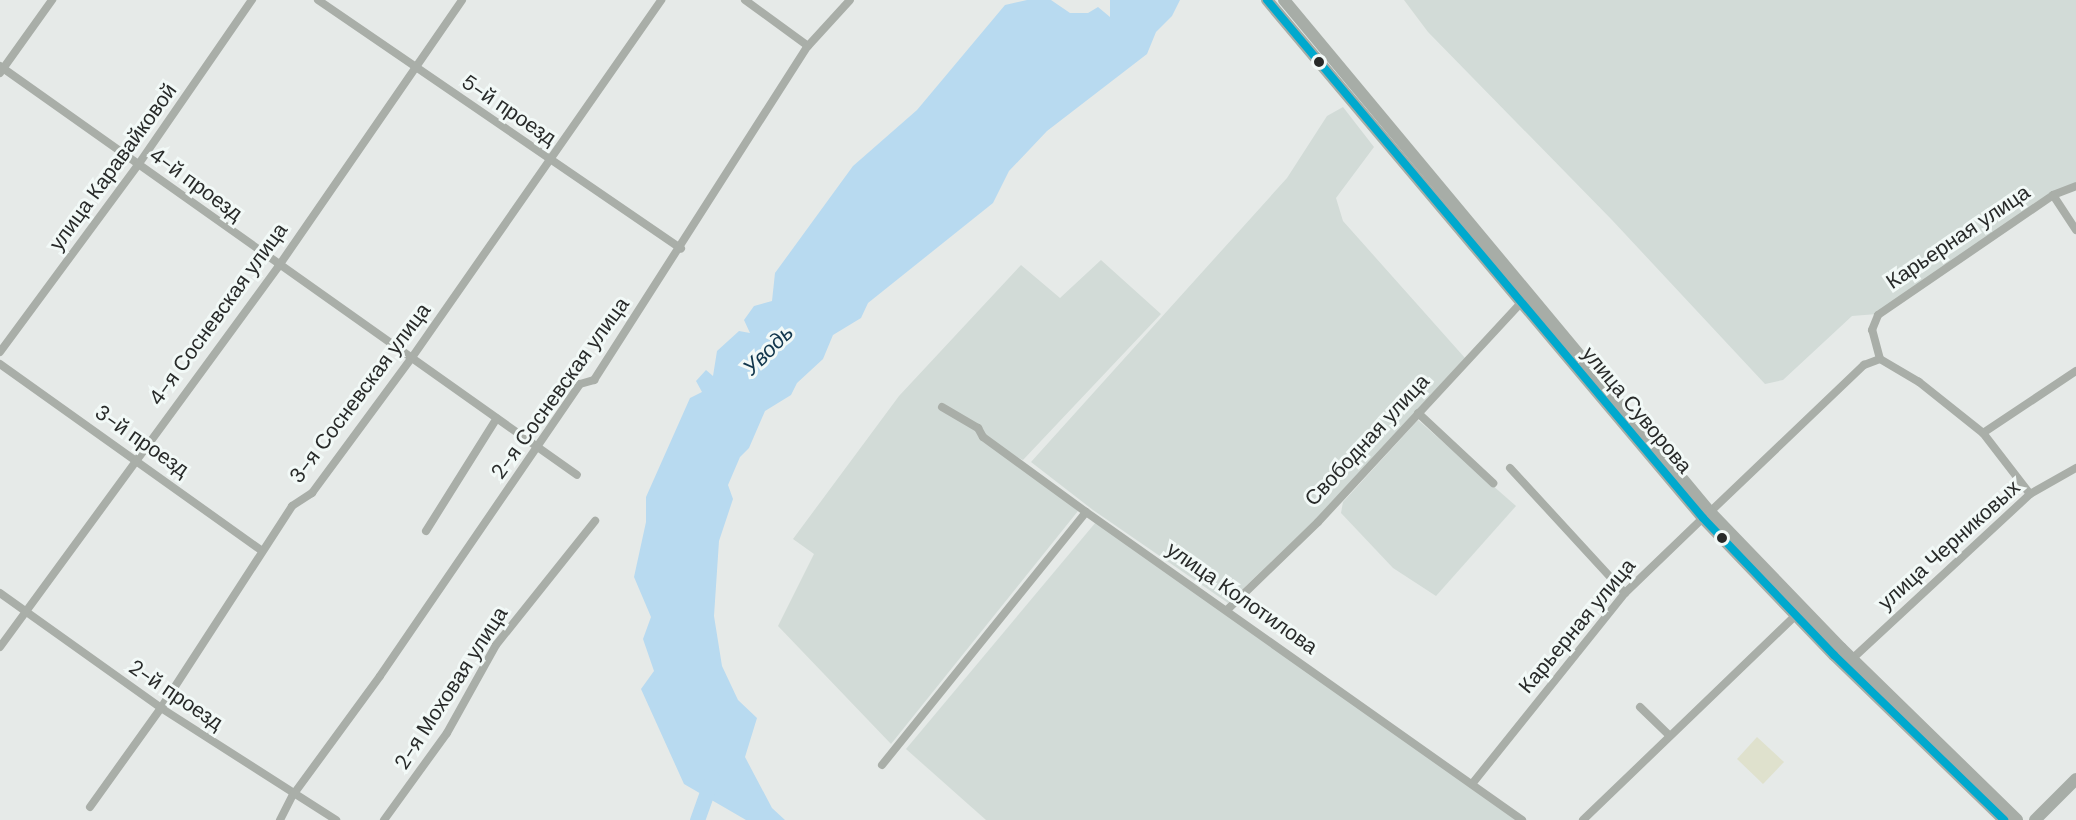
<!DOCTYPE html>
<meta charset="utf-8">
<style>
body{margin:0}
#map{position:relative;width:2076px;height:820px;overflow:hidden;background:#e6eae8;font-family:"DM Sans",sans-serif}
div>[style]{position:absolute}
.built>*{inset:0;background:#d2dbd7}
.green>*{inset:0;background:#dfe1cd}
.water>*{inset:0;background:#b8daf0}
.river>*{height:15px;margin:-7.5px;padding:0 7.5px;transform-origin:7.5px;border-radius:7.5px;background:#b8daf0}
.street>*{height:8px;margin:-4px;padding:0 4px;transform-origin:4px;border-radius:4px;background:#a9aea8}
.secondary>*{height:12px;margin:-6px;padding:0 6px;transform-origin:6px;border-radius:6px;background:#a7ada7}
.bus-1>*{height:8px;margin:-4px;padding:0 4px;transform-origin:4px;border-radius:4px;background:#00a9ce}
.dots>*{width:16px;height:16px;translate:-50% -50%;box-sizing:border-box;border:3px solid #f2f9f7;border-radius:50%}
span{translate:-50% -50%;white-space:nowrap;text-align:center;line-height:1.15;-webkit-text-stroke:6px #f2f9f7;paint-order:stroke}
.street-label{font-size:21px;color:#282a29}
.water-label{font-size:22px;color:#11364c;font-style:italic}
</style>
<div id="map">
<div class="built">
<div style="clip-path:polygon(1404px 0,2076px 0,2076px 183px,1877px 314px,1852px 316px,1783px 380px,1765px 384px,1612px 220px,1428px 32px)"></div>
<div style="clip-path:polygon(1343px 107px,1374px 147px,1336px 198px,1343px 221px,1465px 358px,1315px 520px,1228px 603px,1093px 510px,1031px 462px,1287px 178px,1327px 116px)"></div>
<div style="clip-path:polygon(1101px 260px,1161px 314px,1023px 460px,992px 444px,1078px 511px,891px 744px,778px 626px,814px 554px,793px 539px,899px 396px,1021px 265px,1060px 298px)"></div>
<div style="clip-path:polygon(1418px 420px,1516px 506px,1436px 596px,1393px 568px,1341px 513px,1343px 502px)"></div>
<div style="clip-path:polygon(1096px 522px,1518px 820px,986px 820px,906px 749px)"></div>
</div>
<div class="green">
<div style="clip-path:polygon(1757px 737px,1784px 762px,1763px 784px,1737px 759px)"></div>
</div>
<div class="water">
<div style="clip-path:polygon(1027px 0,1051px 0,1070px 13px,1088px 13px,1098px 7px,1110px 17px,1110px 0,1180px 0,1172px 16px,1156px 32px,1147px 54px,1047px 131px,1009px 171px,993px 203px,868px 303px,861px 318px,833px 335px,823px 359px,797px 383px,791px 395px,765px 411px,749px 448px,740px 457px,728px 485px,733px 499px,719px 541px,714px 616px,722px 666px,738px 700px,757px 718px,745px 757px,772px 808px,785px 820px,746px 820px,684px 784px,641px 689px,654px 671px,643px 639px,651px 617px,634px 577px,646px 522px,646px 497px,690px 398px,702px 392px,696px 381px,706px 370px,713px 376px,717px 351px,739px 331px,750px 333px,744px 320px,754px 306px,772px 301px,775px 273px,853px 166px,917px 110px,1005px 5px)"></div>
</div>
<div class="river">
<div style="left:697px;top:820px;width:45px;rotate:-70.3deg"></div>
</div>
<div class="street">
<div style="left:318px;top:0;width:440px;rotate:34.4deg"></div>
<div style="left:745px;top:0;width:78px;rotate:36.1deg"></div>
<div style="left:0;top:66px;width:707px;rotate:35.33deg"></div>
<div style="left:0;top:73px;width:90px;rotate:-54.5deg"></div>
<div style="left:2053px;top:195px;width:42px;rotate:56.7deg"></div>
<div style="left:0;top:352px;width:232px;rotate:-53.6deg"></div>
<div style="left:138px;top:165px;width:201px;rotate:-55.4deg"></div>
<div style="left:0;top:364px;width:320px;rotate:35.5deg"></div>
<div style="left:942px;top:407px;width:42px;rotate:30.3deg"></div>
<div style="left:978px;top:428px;width:10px;rotate:61deg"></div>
<div style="left:983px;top:437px;width:127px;rotate:36.1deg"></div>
<div style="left:1086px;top:512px;width:534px;rotate:35.24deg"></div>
<div style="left:1418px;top:413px;width:103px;rotate:43deg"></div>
<div style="left:1983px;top:433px;width:112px;rotate:-33.7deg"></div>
<div style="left:1510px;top:468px;width:170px;rotate:47.4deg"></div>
<div style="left:2030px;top:494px;width:77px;rotate:-127.6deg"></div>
<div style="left:1983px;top:433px;width:82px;rotate:-141.4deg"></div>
<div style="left:1919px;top:382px;width:45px;rotate:-149.5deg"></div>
<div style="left:1880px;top:359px;width:30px;rotate:-105deg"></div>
<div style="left:1872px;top:330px;width:16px;rotate:-68deg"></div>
<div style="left:1878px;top:315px;width:212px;rotate:-34.4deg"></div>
<div style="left:2053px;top:195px;width:25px;rotate:-21deg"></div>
<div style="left:1710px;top:512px;width:213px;rotate:-43.7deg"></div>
<div style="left:1864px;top:365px;width:17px;rotate:-21deg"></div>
<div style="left:426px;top:531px;width:133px;rotate:-57.9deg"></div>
<div style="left:0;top:593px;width:198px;rotate:35.5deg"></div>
<div style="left:161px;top:708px;width:208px;rotate:32.6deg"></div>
<div style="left:1228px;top:609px;width:125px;rotate:-44deg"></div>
<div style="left:1318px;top:522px;width:299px;rotate:-47.2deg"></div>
<div style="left:0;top:647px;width:471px;rotate:-53.8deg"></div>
<div style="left:278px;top:267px;width:324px;rotate:-55.4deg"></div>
<div style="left:1852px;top:659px;width:243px;rotate:-42.8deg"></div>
<div style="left:2030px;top:494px;width:53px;rotate:-29.5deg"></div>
<div style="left:1640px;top:707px;width:40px;rotate:44deg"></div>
<div style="left:882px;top:765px;width:325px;rotate:-51.1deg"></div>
<div style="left:1472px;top:784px;width:245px;rotate:-51.3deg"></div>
<div style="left:1625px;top:593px;width:108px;rotate:-43.9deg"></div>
<div style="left:90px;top:807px;width:122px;rotate:-54.4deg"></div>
<div style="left:161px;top:708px;width:241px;rotate:-57deg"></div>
<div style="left:292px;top:506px;width:24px;rotate:-33deg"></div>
<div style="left:312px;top:493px;width:170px;rotate:-53.6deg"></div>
<div style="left:413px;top:356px;width:434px;rotate:-55.1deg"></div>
<div style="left:280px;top:820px;width:28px;rotate:-63deg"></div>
<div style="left:293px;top:795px;width:147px;rotate:-53.8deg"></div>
<div style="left:380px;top:676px;width:354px;rotate:-55.6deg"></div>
<div style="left:580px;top:384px;width:15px;rotate:-16deg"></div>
<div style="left:594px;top:380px;width:397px;rotate:-57.4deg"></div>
<div style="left:808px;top:46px;width:62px;rotate:-47.6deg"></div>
<div style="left:384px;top:820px;width:107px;rotate:-54.1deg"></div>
<div style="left:447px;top:733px;width:101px;rotate:-60.9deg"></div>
<div style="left:496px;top:645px;width:159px;rotate:-51.4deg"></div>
<div style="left:1583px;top:820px;width:296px;rotate:-43.9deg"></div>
</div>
<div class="secondary">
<div style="left:1267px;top:0;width:677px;rotate:49.91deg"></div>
<div style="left:1703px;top:518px;width:190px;rotate:46.3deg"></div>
<div style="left:1834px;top:655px;width:237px;rotate:44.1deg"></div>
<div style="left:1284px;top:0;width:666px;rotate:50.24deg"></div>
<div style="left:1710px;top:512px;width:189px;rotate:46.1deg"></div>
<div style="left:1841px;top:648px;width:246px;rotate:44.3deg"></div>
<div style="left:2035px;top:820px;width:58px;rotate:-45deg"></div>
</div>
<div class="bus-1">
<div style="left:1267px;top:0;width:677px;rotate:49.91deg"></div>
<div style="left:1703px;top:518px;width:190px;rotate:46.3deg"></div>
<div style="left:1834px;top:655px;width:237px;rotate:44.1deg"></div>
</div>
<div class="dots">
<div style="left:1319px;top:62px;background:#282a29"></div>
<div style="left:1722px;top:538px;background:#282a29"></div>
</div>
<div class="street-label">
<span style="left:509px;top:110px;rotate:34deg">5-й проезд</span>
<span style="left:113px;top:167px;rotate:-54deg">улица Каравайковой</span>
<span style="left:196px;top:184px;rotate:36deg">4-й проезд</span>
<span style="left:1958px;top:237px;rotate:-34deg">Карьерная улица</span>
<span style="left:218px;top:314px;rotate:-54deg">4-я Сосневская улица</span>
<span style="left:560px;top:388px;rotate:-54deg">2-я Сосневская улица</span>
<span style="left:360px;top:393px;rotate:-53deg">3-я Сосневская улица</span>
<span style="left:1637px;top:410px;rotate:50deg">улица Суворова</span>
<span style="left:1367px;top:440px;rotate:-47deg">Свободная улица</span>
<span style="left:142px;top:441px;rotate:35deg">3-й проезд</span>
<span style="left:1949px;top:545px;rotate:-42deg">улица Черниковых</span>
<span style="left:1242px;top:598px;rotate:35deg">улица Колотилова</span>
<span style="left:1577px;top:626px;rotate:-50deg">Карьерная улица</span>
<span style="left:451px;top:688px;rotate:-57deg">2-я Моховая улица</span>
<span style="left:176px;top:695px;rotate:34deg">2-й проезд</span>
</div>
<div class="water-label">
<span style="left:768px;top:350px;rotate:-45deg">Уводь</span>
</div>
</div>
